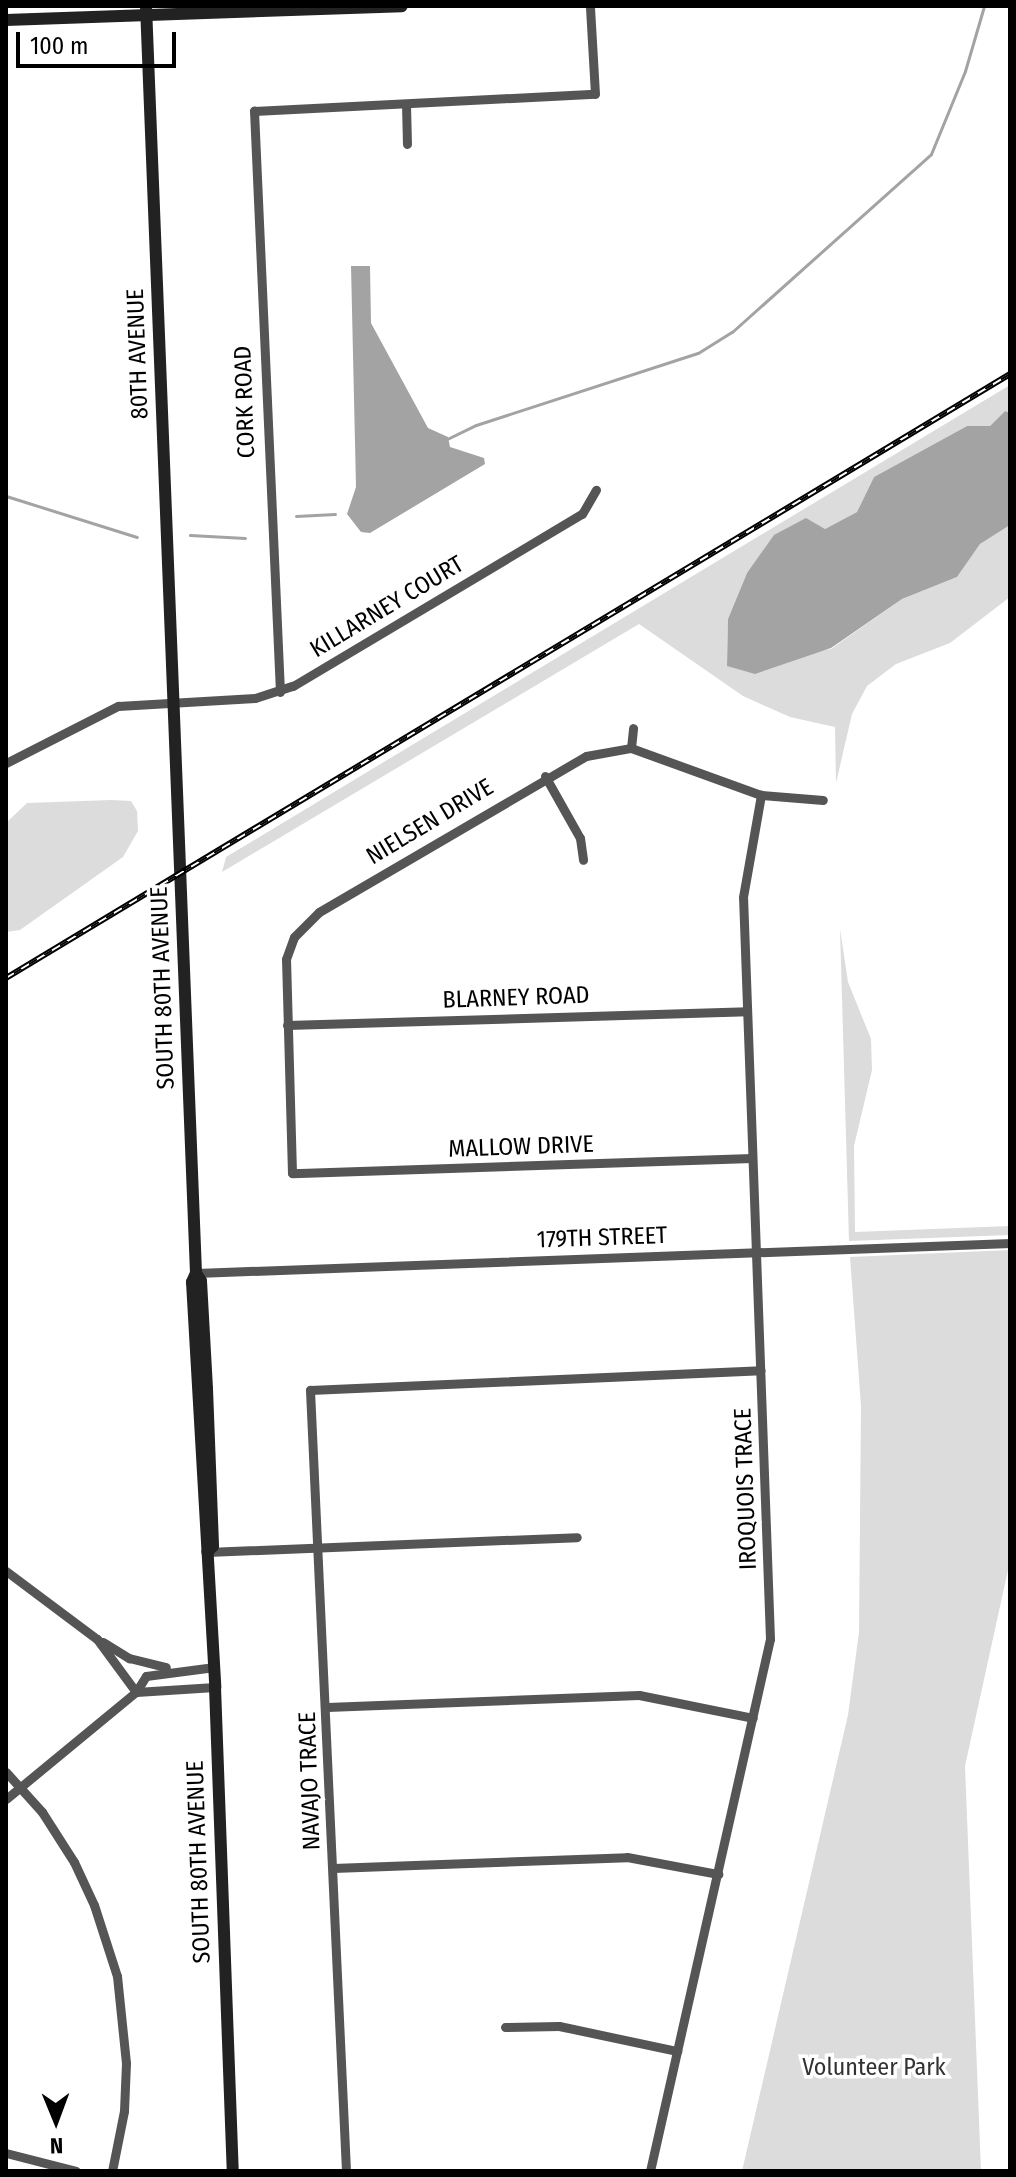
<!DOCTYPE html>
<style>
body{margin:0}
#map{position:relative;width:1016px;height:2177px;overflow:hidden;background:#fff;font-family:"Fira Sans Condensed",sans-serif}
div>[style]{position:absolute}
.green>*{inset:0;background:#dcdcdc}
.water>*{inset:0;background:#a3a3a3}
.stream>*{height:3px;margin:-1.5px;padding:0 1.5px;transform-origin:1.5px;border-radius:1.5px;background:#a3a3a3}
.street>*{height:9px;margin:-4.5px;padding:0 4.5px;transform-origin:4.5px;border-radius:4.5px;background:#555}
.secondary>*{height:12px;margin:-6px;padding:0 6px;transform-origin:6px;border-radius:6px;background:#222}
.rail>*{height:6px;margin-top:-3px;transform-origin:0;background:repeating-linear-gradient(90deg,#fff 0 9px,#000 0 18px);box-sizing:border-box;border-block:2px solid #000}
span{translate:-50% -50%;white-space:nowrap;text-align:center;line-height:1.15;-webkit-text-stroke:7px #fff;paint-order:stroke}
.street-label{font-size:24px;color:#000}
.park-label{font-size:24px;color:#333}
.frame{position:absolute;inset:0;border:8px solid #000;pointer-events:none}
.north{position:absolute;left:16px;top:2081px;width:80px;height:80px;-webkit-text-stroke:6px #fff;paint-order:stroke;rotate:179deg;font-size:22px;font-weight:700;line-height:32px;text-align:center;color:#000}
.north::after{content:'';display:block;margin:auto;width:28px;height:36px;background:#000;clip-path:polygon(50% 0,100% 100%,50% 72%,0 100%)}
.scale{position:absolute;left:16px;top:32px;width:160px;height:36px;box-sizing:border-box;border:4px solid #000;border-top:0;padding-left:10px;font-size:24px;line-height:28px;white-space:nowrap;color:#000;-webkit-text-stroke:6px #fff;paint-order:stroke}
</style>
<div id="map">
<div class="green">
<div style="clip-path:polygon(1010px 385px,1010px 413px,1005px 411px,990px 426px,967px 426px,874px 477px,857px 512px,825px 529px,806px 519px,768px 547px,747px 573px,728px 619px,727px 666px,831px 649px,902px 599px,957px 577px,980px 544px,1010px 525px,1010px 597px,950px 643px,896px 664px,867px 686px,852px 714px,836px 783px,835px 727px,790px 717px,743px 696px,639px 624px,222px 872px,226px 857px)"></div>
<div style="clip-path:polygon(111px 800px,131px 801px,137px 811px,138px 831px,123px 857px,20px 930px,6px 932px,7px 822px,27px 803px)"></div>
<div style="clip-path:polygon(840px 929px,848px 982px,871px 1039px,872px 1070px,854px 1146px,855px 1232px,1010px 1226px,1010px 1235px,849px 1241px)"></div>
<div style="clip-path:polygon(1010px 1250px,1010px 1561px,965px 1766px,981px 2171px,742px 2171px,848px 1715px,859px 1632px,861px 1406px,850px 1257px)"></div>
</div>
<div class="water">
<div style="clip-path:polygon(351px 266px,370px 266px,371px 323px,428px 428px,448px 437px,450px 447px,484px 458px,485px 464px,370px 533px,361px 532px,347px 514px,356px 487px)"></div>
<div style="clip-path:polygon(1005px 411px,1010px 413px,1010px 525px,980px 544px,957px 577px,902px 599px,831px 648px,755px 674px,727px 666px,728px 619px,747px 573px,774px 535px,806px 518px,825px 529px,857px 512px,874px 477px,967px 426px,990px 426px)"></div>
</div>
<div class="stream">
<div style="left:445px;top:440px;width:34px;rotate:-26deg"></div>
<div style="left:476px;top:425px;width:233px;rotate:-18deg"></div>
<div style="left:698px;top:353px;width:40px;rotate:-32deg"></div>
<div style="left:732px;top:332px;width:267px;rotate:-41.8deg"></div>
<div style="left:931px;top:154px;width:90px;rotate:-67.7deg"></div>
<div style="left:965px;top:71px;width:68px;rotate:-73.7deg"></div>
<div style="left:6px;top:496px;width:137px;rotate:17.4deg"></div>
<div style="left:296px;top:516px;width:39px;rotate:-3deg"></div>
<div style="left:190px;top:535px;width:55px;rotate:3.1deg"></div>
</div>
<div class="street">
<div style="left:406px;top:104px;width:40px;rotate:88.6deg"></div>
<div style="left:280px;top:692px;width:582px;rotate:-92.56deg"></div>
<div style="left:254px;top:111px;width:341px;rotate:-2.9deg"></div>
<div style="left:595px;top:94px;width:88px;rotate:-93.3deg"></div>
<div style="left:631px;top:748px;width:20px;rotate:-84deg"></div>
<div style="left:6px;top:763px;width:126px;rotate:-27deg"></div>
<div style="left:118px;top:706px;width:137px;rotate:-3.3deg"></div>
<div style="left:255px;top:698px;width:40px;rotate:-18deg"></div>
<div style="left:293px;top:686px;width:336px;rotate:-30.8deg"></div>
<div style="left:582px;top:514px;width:28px;rotate:-60deg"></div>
<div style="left:545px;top:776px;width:71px;rotate:60.6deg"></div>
<div style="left:580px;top:838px;width:22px;rotate:82deg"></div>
<div style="left:287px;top:1025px;width:460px;rotate:-1.7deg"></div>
<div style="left:752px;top:1158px;width:460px;rotate:178.1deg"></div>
<div style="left:292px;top:1173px;width:214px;rotate:-91.6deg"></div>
<div style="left:286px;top:959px;width:23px;rotate:-70deg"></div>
<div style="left:294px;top:937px;width:35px;rotate:-45deg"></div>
<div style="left:319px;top:912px;width:309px;rotate:-30.3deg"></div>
<div style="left:586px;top:756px;width:46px;rotate:-10.1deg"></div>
<div style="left:631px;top:748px;width:138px;rotate:19.9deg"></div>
<div style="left:761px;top:795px;width:62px;rotate:4.6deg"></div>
<div style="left:196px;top:1273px;width:815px;rotate:-2.11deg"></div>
<div style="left:207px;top:1552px;width:370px;rotate:-2.3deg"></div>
<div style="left:6px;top:1571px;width:114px;rotate:36.8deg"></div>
<div style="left:97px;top:1639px;width:66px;rotate:53.7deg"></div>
<div style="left:103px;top:1642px;width:31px;rotate:32deg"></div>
<div style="left:129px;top:1658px;width:38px;rotate:14deg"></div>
<div style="left:136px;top:1692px;width:79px;rotate:-3.6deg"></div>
<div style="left:327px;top:1707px;width:312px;rotate:-2.2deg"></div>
<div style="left:639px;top:1695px;width:116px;rotate:11.4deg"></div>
<div style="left:6px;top:1772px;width:54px;rotate:48deg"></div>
<div style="left:42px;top:1812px;width:59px;rotate:57.4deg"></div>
<div style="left:74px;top:1862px;width:47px;rotate:65.1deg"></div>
<div style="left:94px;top:1905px;width:75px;rotate:72.1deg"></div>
<div style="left:117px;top:1976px;width:87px;rotate:84.1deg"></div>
<div style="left:126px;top:2063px;width:48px;rotate:92.4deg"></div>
<div style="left:124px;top:2111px;width:61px;rotate:101.3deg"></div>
<div style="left:6px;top:1799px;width:168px;rotate:-39.5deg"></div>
<div style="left:136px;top:1692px;width:19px;rotate:-58deg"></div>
<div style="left:146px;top:1676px;width:69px;rotate:-7.5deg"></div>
<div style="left:333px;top:1868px;width:294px;rotate:-2.1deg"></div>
<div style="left:627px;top:1857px;width:93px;rotate:10.6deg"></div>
<div style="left:505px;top:2027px;width:54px;rotate:-1.1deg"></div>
<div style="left:559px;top:2026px;width:121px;rotate:12deg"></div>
<div style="left:6px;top:2153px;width:72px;rotate:14.4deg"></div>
<div style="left:346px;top:2171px;width:782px;rotate:-92.64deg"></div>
<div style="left:310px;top:1390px;width:451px;rotate:-2.5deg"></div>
<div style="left:650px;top:2171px;width:545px;rotate:-77.29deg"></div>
<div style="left:770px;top:1639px;width:742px;rotate:-92.08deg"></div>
<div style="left:743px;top:897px;width:104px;rotate:-80deg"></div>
</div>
<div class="secondary">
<div style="left:146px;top:6px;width:1268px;rotate:87.74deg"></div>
<div style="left:196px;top:1273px;width:10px;rotate:114deg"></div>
<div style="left:192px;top:1282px;width:406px;rotate:86.7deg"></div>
<div style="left:215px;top:1687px;width:484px;rotate:87.9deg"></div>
<div style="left:6px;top:20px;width:396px;rotate:-2deg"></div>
<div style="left:196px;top:1273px;width:9px;rotate:58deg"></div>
<div style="left:201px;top:1281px;width:108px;rotate:86.8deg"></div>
<div style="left:207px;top:1389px;width:157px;rotate:87.8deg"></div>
<div style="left:213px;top:1546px;width:8px;rotate:135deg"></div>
</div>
<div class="rail">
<div style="left:6px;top:978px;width:1172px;rotate:-31.03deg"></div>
</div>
<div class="street-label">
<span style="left:138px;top:354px;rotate:-92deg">80TH AVENUE</span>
<span style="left:245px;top:402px;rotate:-92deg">CORK ROAD</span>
<span style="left:387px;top:607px;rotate:-31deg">KILLARNEY COURT</span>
<span style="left:430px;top:822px;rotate:-31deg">NIELSEN DRIVE</span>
<span style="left:163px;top:988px;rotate:-92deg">SOUTH 80TH AVENUE</span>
<span style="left:516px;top:998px;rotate:-2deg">BLARNEY ROAD</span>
<span style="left:521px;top:1147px;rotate:-2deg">MALLOW DRIVE</span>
<span style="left:602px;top:1238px;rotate:-2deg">179TH STREET</span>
<span style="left:746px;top:1489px;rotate:-92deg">IROQUOIS TRACE</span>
<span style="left:310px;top:1781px;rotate:-92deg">NAVAJO TRACE</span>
<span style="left:199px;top:1862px;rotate:-92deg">SOUTH 80TH AVENUE</span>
</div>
<div class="park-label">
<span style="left:874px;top:2068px">Volunteer Park</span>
</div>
<div class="frame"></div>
<div class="north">N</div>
<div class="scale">100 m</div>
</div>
